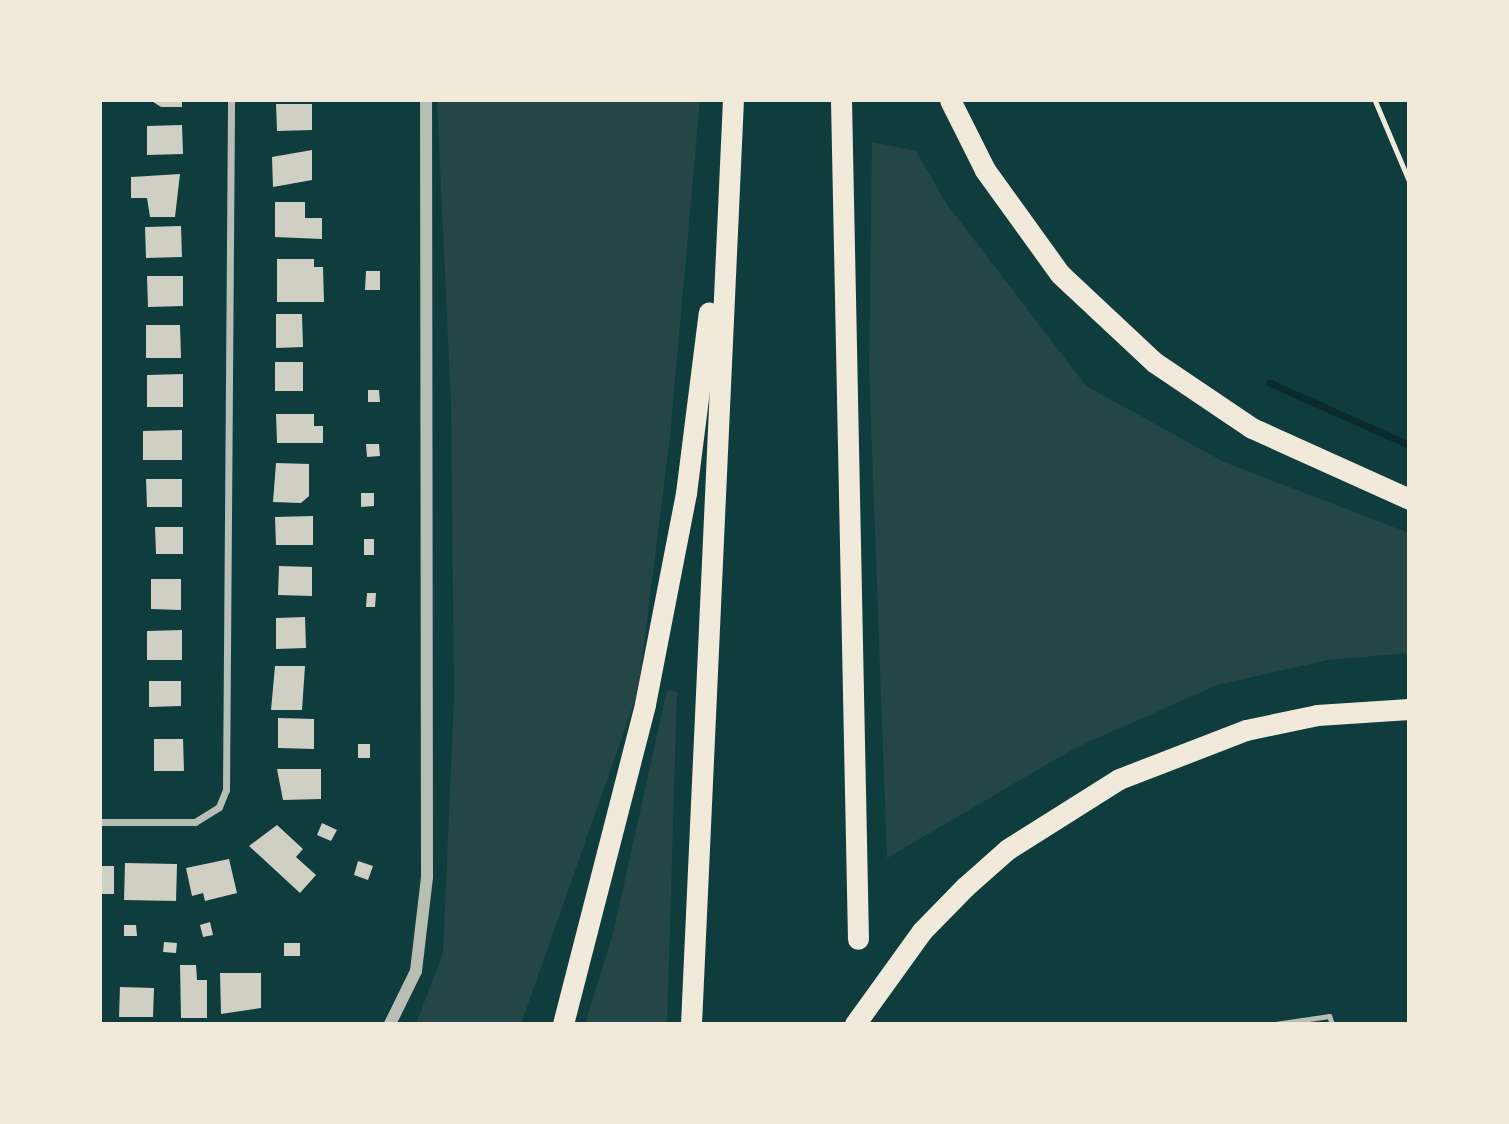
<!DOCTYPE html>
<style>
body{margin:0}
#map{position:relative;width:1509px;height:1124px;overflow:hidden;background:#0f3d3e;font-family:"Source Serif 4",serif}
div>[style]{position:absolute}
.green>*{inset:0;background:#244646}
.stream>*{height:7px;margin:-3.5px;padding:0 3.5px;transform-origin:3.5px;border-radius:3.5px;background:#0a2a2b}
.building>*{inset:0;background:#cfcfc3}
.path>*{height:4.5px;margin:-2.25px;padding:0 2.25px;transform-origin:2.25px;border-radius:2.25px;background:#f1e9da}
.service>*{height:5px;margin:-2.5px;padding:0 2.5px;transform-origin:2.5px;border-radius:2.5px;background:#b8beb3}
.minor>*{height:7px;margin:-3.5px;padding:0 3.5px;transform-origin:3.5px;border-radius:3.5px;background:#b8beb3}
.tertiary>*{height:12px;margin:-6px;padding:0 6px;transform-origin:6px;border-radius:6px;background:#b8beb3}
.motorway>*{height:21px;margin:-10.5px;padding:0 10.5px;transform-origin:10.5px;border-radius:10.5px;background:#f1e9da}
span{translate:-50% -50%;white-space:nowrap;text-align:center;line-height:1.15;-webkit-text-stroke:7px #f1e9da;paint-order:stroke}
.frame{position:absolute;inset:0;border:102px solid #f1e9da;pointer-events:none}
</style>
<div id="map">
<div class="green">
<div style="clip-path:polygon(437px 100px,700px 100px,670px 437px,638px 692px,521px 1024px,416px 1024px,443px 953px,454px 699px,451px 403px)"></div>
<div style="clip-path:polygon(872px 142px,916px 151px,946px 203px,1086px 386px,1224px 462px,1409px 533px,1409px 653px,1328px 660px,1217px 685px,1075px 748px,887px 858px,869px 369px)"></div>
<div style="clip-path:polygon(667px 690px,677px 692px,667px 1024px,585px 1024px,613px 934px)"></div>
</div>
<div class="stream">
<div style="left:1270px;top:383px;width:152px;rotate:24deg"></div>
</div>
<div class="building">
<div style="clip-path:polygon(150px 100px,182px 100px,182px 107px,161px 107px)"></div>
<div style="clip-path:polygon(276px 104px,312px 104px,312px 130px,277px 131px)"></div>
<div style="clip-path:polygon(182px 125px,183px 154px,147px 155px,147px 126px)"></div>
<div style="clip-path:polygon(312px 150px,312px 180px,273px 187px,272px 157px)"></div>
<div style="clip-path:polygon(180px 174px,175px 217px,150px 217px,147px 198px,131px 198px,131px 177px)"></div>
<div style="clip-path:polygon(275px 202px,305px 202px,305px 218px,322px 218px,322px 239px,275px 237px)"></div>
<div style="clip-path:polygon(181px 226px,182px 257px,146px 258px,145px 227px)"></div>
<div style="clip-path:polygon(277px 259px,314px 259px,314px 267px,323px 267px,324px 302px,277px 302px)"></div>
<div style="clip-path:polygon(366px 271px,380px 271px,380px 290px,365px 290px)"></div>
<div style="clip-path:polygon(147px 276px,183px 276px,183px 306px,148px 307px)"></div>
<div style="clip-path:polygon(276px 314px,302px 314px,303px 347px,276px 348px)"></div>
<div style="clip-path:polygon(146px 325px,180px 325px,181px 358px,146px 358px)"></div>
<div style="clip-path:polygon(275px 362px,303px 362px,303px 391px,275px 391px)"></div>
<div style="clip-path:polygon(183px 374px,183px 407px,147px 407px,147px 375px)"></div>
<div style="clip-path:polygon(368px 390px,379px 390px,380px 402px,368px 402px)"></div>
<div style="clip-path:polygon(276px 414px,314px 414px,314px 426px,323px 426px,323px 443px,277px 443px)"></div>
<div style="clip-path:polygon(182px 430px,182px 460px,143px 460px,143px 431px)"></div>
<div style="clip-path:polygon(366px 444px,379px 444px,380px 456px,367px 457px)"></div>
<div style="clip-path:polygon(276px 463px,309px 464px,309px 496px,301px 503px,273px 502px)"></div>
<div style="clip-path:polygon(146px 479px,182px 479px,182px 507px,147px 507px)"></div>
<div style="clip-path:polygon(361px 493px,374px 493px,374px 506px,361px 507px)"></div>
<div style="clip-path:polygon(313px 516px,313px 545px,276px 545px,275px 517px)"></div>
<div style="clip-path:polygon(155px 527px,183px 527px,183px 554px,156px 554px)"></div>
<div style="clip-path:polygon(364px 539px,374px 539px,374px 555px,364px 555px)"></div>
<div style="clip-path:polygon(279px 566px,312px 567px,312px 596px,278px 595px)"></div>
<div style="clip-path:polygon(151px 579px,181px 579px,181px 610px,151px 609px)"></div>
<div style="clip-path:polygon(367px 593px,376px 593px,375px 607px,366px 607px)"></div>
<div style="clip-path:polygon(305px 617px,306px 648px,276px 649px,276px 618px)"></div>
<div style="clip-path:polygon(182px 630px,182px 660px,147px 660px,147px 631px)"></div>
<div style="clip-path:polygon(275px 666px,305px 666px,302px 710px,271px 710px)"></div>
<div style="clip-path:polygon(149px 681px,181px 681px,181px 706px,149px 707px)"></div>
<div style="clip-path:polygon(278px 718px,314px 719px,314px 749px,278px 748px)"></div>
<div style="clip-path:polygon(154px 739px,183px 739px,184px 771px,154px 771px)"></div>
<div style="clip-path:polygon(358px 744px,370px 744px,370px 758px,358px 758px)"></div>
<div style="clip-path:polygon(277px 769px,321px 769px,321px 799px,283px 800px)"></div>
<div style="clip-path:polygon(322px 823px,337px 830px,331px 841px,317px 835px)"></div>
<div style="clip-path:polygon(277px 825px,303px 849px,296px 857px,316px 875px,300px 893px,249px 846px)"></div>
<div style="clip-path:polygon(229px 859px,237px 893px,205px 901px,203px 893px,192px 896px,186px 868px)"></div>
<div style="clip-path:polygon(358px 861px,373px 866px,368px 880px,354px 875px)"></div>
<div style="clip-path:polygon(125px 863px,177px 864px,176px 901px,124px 900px)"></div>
<div style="clip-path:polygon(100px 866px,114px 866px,114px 894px,100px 894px)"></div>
<div style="clip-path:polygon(210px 922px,213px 935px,203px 937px,200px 925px)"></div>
<div style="clip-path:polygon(124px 925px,136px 925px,137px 936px,124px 936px)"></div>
<div style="clip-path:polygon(164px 942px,177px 943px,176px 953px,163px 952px)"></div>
<div style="clip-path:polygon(284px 943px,300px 943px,300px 956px,284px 956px)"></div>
<div style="clip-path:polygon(180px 965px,196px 965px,197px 980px,207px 980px,207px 1018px,181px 1018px)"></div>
<div style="clip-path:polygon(220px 973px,261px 973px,261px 1008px,221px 1014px)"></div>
<div style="clip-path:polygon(120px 987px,154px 988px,153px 1017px,119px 1017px)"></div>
</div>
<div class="path">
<div style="left:1375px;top:100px;width:87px;rotate:67deg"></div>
</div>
<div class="service">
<div style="left:1275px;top:1024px;width:55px;rotate:-8.4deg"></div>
<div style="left:1329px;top:1016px;width:9px;rotate:69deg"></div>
</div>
<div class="minor">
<div style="left:100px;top:822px;width:95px"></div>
<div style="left:195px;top:822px;width:28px;rotate:-32deg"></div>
<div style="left:219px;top:807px;width:18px;rotate:-68deg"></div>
<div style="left:226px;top:790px;width:690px;rotate:-89.58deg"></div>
</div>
<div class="tertiary">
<div style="left:390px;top:1024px;width:59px;rotate:-63.9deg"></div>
<div style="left:416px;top:971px;width:95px;rotate:-83.3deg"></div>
<div style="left:427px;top:877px;width:777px;rotate:-90.07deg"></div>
</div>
<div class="motorway">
<div style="left:841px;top:100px;width:839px;rotate:88.84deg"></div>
<div style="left:950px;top:100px;width:78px;rotate:63.4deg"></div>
<div style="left:985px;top:170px;width:128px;rotate:54.2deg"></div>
<div style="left:1060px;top:274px;width:129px;rotate:43.1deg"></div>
<div style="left:1154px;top:362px;width:118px;rotate:34deg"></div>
<div style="left:1252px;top:428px;width:172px;rotate:24.3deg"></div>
<div style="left:563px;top:1024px;width:330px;rotate:-75.6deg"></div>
<div style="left:645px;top:704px;width:215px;rotate:-79deg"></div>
<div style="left:686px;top:493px;width:182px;rotate:-82.8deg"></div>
<div style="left:691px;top:1024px;width:925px;rotate:-87.4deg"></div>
<div style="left:855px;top:1024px;width:115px;rotate:-54.2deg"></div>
<div style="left:922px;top:931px;width:62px;rotate:-45.7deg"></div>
<div style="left:965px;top:887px;width:57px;rotate:-41.5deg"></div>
<div style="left:1008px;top:849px;width:131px;rotate:-32.2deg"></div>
<div style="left:1119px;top:779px;width:136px;rotate:-21.1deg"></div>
<div style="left:1246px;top:730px;width:73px;rotate:-11.9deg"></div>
<div style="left:1317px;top:715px;width:92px;rotate:-3.7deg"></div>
</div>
<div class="frame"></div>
</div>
